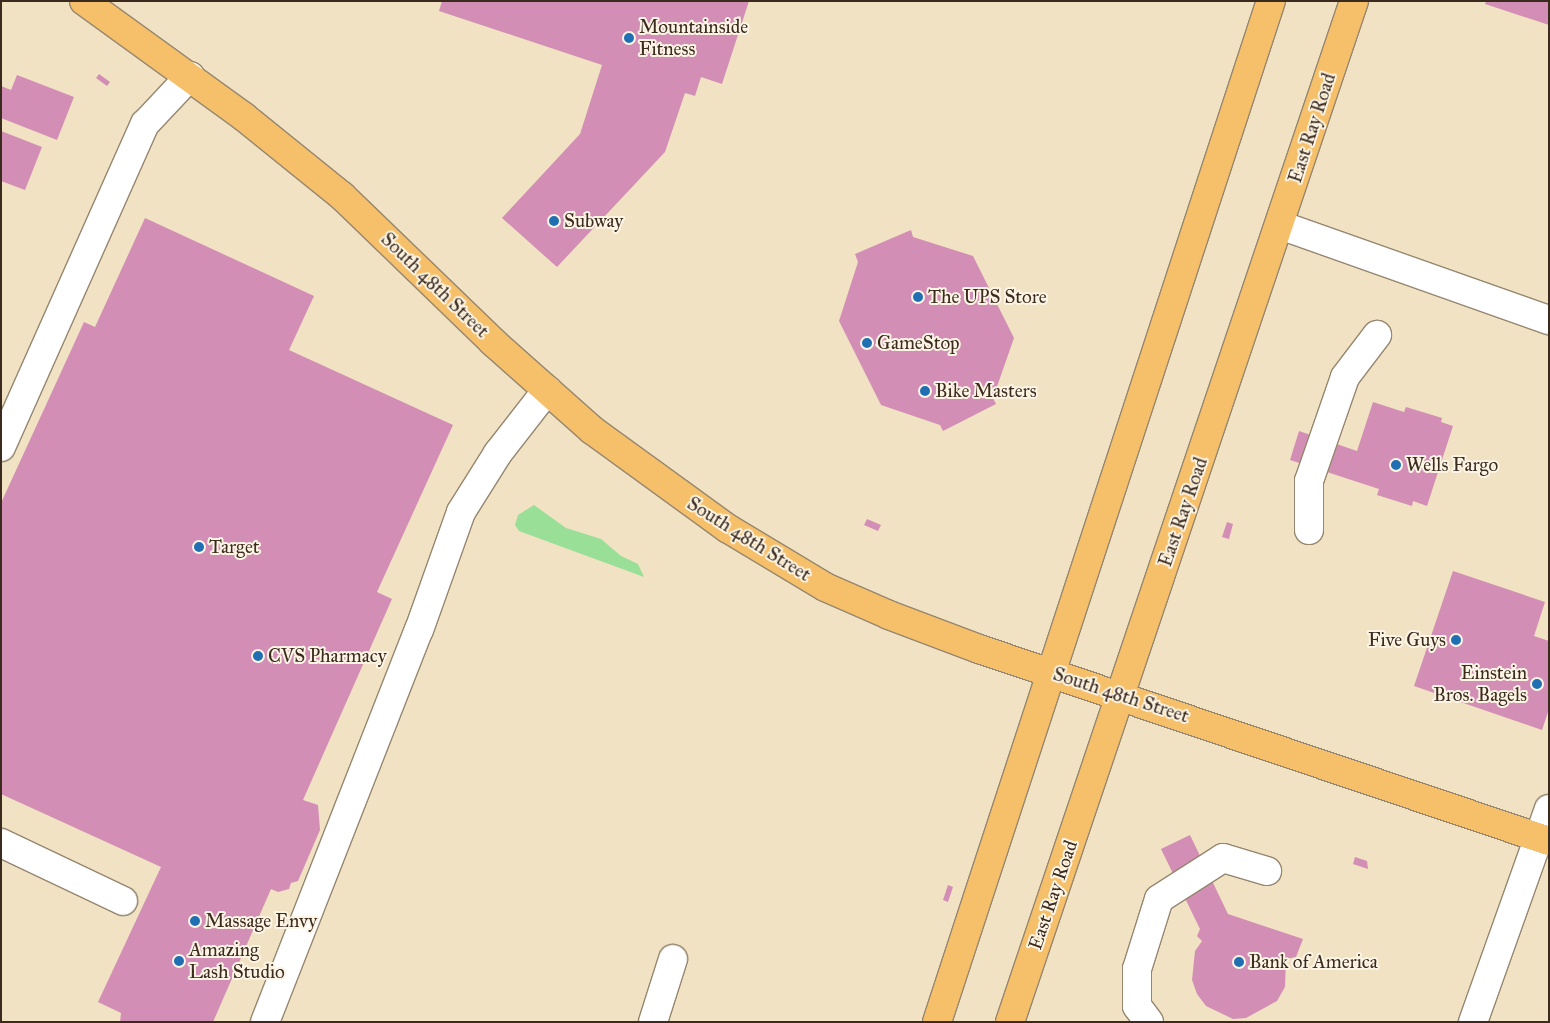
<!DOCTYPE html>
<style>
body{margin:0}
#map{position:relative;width:1550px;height:1023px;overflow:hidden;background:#f0e2c3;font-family:"IM FELL Great Primer",serif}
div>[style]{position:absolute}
.green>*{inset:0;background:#9adf97}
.building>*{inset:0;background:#d38eb5}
.roads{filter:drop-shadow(1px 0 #968670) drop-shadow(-1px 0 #968670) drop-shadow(0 1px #968670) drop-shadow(0 -1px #968670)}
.minor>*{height:28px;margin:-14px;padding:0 14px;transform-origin:14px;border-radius:14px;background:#fff}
.major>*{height:28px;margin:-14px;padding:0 14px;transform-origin:14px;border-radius:14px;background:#f6c06b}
.dots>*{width:14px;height:14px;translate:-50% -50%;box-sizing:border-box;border:2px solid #fcf5e5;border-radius:50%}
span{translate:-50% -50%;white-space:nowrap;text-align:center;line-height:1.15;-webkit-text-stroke:4px #fcf5e5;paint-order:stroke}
.poi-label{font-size:19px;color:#3b2a1e}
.left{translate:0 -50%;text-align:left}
.right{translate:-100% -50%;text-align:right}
.street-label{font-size:19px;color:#3b2a1e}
.frame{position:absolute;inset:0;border:2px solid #3b2a1e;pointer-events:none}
</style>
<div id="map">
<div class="green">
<div style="clip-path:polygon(534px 505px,566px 528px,601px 539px,621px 556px,638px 564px,644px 577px,519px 531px,515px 525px,518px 515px)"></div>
</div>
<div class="building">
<div style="clip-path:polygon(442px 1px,749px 1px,722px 84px,701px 77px,695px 96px,685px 93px,665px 152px,557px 267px,502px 218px,580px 134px,602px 65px,439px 11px)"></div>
<div style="clip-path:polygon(1486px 1px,1549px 1px,1549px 25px,1485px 4px)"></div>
<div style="clip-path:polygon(99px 74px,110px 82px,107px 86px,96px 78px)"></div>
<div style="clip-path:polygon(17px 75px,74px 97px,57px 140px,1px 118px,1px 86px,11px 90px)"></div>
<div style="clip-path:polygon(1px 131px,42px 147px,25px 190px,1px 181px)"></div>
<div style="clip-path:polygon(145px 218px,314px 296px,289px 350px,453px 425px,377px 592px,392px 599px,303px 800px,318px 805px,320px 830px,298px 881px,291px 883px,289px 889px,278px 892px,271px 889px,213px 1022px,120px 1022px,121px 1013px,98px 1002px,161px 867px,1px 794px,1px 503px,84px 322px,95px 327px)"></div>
<div style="clip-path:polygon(911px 230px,913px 237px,973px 256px,1014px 338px,993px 398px,996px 404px,943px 431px,940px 425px,881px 405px,839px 321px,858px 262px,855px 254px)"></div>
<div style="clip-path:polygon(1373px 402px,1404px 412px,1406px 407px,1442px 418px,1441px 422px,1453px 426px,1427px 506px,1413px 501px,1412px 506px,1377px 495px,1379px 489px,1290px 460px,1299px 431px,1357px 451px)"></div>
<div style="clip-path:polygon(867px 519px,881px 525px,878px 531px,864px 525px)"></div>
<div style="clip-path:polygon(1227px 522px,1233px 524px,1229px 539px,1222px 537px)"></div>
<div style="clip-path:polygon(1453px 571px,1545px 602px,1534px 636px,1549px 641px,1549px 709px,1542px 730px,1414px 686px)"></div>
<div style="clip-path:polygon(1190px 835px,1228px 914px,1303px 939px,1296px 957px,1286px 959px,1285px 987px,1277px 1001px,1246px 1018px,1233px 1019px,1206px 1006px,1197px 994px,1192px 980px,1195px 951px,1202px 941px,1197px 936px,1200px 929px,1161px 849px)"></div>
<div style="clip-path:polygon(1355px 857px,1367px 861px,1368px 869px,1353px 864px)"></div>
<div style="clip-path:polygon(948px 885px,953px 887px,948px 902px,943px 900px)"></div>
</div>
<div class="roads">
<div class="minor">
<div style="left:1280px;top:225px;width:285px;rotate:19.5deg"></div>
<div style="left:1px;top:447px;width:354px;rotate:-66deg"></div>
<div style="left:145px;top:124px;width:66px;rotate:-46.8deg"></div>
<div style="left:1309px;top:530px;width:49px;rotate:-90deg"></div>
<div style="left:1309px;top:481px;width:110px;rotate:-70.9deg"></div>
<div style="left:1345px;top:377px;width:53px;rotate:-52.7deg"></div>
<div style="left:1px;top:843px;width:135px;rotate:25.4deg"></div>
<div style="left:265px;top:1022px;width:421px;rotate:-68.6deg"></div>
<div style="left:419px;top:630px;width:125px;rotate:-70.4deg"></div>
<div style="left:461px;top:512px;width:70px;rotate:-57.9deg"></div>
<div style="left:498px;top:453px;width:80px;rotate:-52.1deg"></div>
<div style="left:653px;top:1022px;width:66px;rotate:-72.4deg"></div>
<div style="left:1149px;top:1022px;width:20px;rotate:-127deg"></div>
<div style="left:1137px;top:1006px;width:37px;rotate:-90deg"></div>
<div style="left:1137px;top:969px;width:73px;rotate:-72.6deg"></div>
<div style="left:1159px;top:899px;width:76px;rotate:-32.6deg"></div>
<div style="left:1223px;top:858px;width:46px;rotate:16.5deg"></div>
<div style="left:1473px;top:1022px;width:226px;rotate:-70.4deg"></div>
</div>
<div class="major">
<div style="left:84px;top:1px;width:198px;rotate:35.9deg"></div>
<div style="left:244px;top:117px;width:126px;rotate:38.9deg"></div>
<div style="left:342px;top:196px;width:210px;rotate:44deg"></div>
<div style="left:493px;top:342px;width:132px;rotate:41.6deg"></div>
<div style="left:592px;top:430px;width:167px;rotate:36deg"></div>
<div style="left:727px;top:528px;width:114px;rotate:31deg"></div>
<div style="left:825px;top:587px;width:70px;rotate:23.6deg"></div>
<div style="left:889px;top:615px;width:96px;rotate:20.7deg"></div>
<div style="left:979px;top:649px;width:601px;rotate:18.62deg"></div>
<div style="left:937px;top:1022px;width:1074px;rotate:-71.89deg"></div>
<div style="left:1010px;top:1022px;width:1077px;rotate:-71.38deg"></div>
</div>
</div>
<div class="dots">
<div style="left:629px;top:38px;background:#1f6fb2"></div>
<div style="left:554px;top:221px;background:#1f6fb2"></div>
<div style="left:918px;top:297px;background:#1f6fb2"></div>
<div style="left:867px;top:343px;background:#1f6fb2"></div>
<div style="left:925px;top:391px;background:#1f6fb2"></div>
<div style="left:1396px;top:465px;background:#1f6fb2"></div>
<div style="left:199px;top:547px;background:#1f6fb2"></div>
<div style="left:1456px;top:640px;background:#1f6fb2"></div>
<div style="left:258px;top:656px;background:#1f6fb2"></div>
<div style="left:1537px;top:684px;background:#1f6fb2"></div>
<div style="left:195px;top:921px;background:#1f6fb2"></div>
<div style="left:179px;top:961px;background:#1f6fb2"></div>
<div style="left:1239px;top:962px;background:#1f6fb2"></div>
</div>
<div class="poi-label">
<span class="left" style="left:639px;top:38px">Mountainside<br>Fitness</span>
<span class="left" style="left:564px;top:221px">Subway</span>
<span class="left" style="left:928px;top:297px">The UPS Store</span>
<span class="left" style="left:877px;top:343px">GameStop</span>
<span class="left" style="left:935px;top:391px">Bike Masters</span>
<span class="left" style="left:1406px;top:465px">Wells Fargo</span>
<span class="left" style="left:209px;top:547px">Target</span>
<span class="right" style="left:1446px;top:640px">Five Guys</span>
<span class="left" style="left:268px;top:656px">CVS Pharmacy</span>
<span class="right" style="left:1527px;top:684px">Einstein<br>Bros. Bagels</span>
<span class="left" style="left:205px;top:921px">Massage Envy</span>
<span class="left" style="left:189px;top:961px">Amazing<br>Lash Studio</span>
<span class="left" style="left:1249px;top:962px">Bank of America</span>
</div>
<div class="street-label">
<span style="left:1312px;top:128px;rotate:-72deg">East Ray Road</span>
<span style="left:435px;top:285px;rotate:44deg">South 48th Street</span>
<span style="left:1183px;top:512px;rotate:-71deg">East Ray Road</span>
<span style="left:749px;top:539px;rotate:32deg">South 48th Street</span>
<span style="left:1121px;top:695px;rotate:18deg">South 48th Street</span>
<span style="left:1053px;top:895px;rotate:-71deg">East Ray Road</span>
</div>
<div class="frame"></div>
</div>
